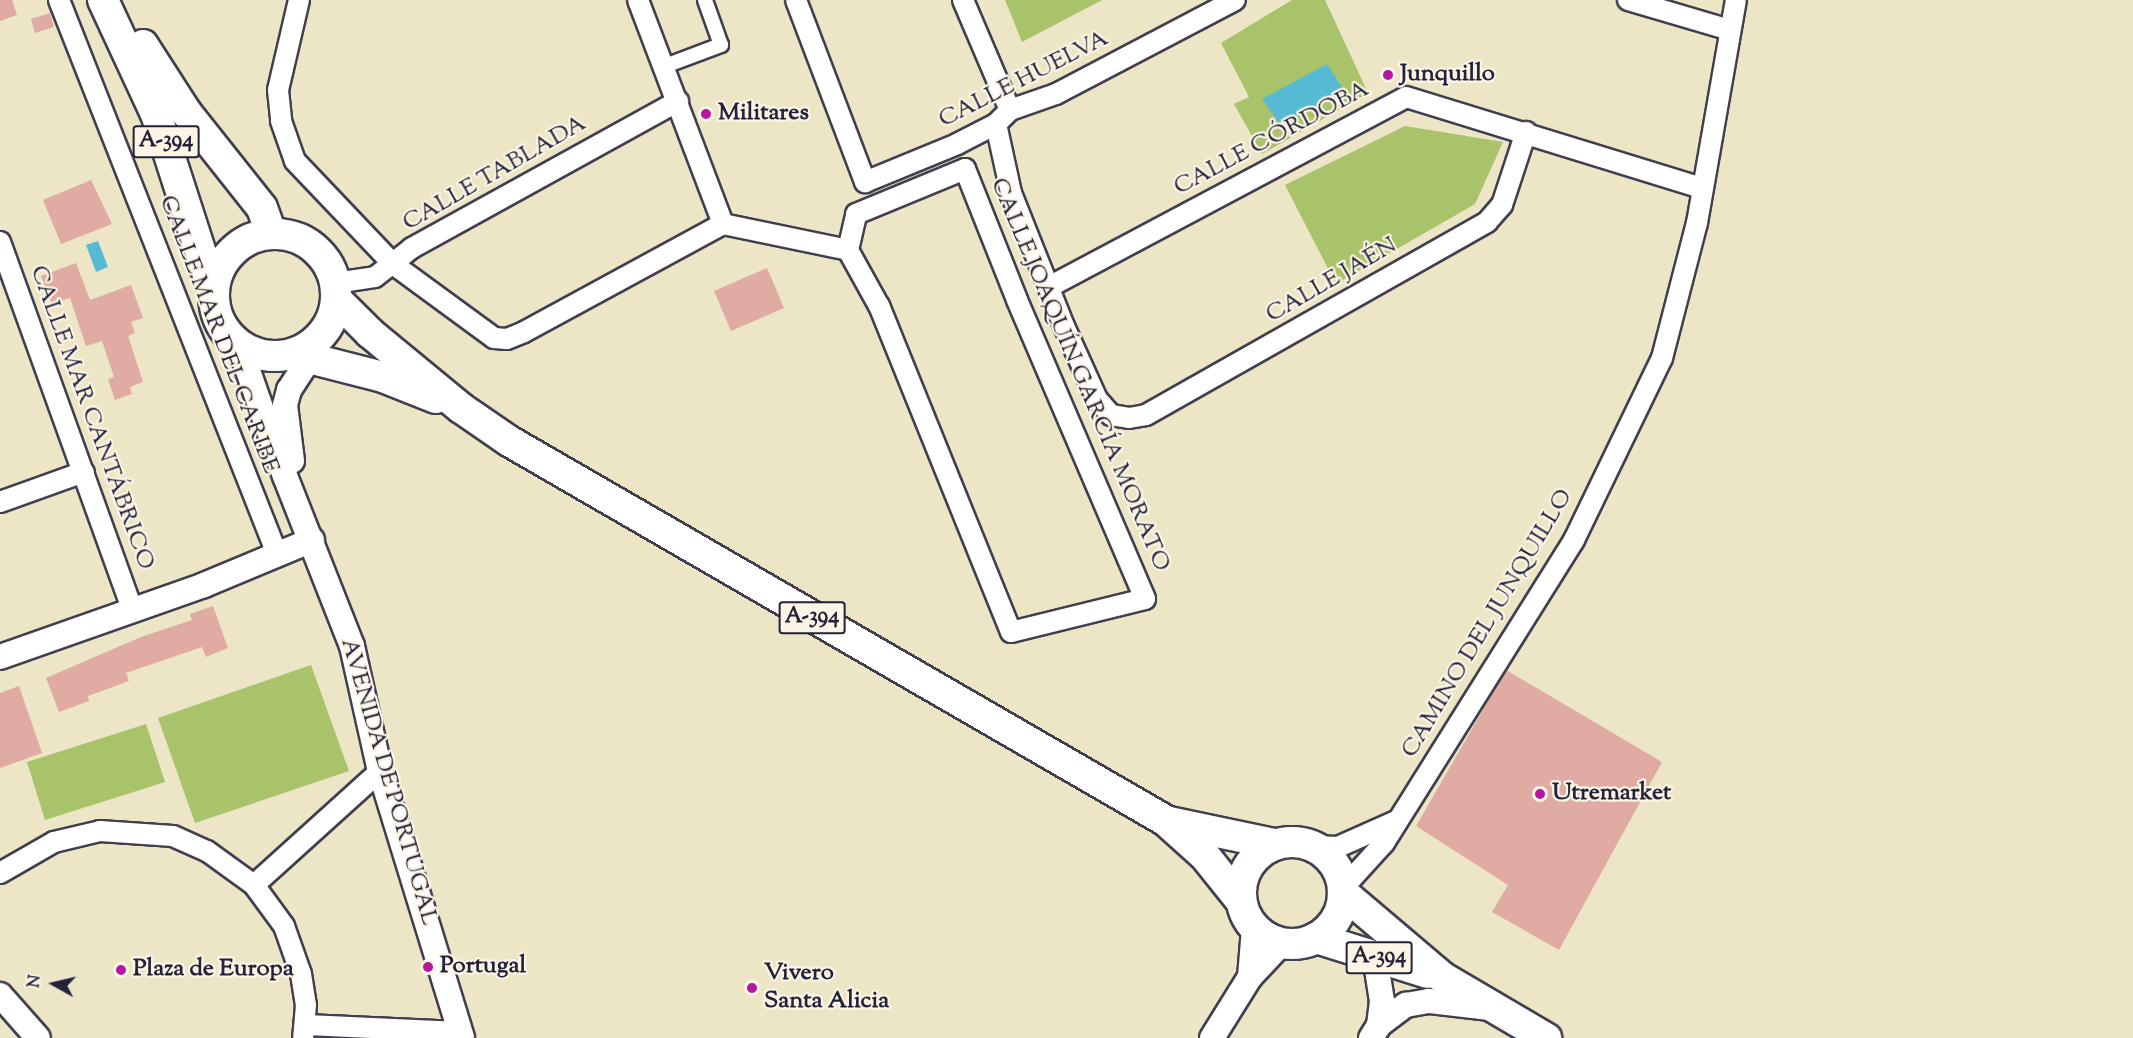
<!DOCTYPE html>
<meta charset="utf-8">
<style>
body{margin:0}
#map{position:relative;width:2133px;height:1038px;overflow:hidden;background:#ece5c6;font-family:"Sorts Mill Goudy",serif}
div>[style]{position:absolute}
.green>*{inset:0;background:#a9c36a}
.water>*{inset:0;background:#56bad5}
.building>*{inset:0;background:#dfaba2}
.roads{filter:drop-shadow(2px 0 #403f50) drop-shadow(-2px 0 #403f50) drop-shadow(0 2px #403f50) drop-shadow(0 -2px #403f50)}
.pedestrian>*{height:14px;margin:-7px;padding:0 7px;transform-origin:7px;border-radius:7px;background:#fff}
.minor>*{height:20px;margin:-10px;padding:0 10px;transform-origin:10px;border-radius:10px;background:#fff}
.tertiary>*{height:24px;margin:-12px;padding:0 12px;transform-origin:12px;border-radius:12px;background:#fff}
.primary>*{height:30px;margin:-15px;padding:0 15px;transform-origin:15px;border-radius:15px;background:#fff}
.primary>.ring{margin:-15px;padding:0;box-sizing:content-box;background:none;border:30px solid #fff;border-radius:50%}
.dots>*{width:16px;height:16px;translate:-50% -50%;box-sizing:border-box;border:3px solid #fcf5e5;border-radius:50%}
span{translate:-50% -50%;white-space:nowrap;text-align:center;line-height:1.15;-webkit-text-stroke:4.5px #fcf5e5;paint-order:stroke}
.shield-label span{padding:2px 4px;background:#fcf5e5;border:2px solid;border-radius:4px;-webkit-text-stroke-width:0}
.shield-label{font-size:22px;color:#22223b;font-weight:700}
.poi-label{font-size:24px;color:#22223b;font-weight:700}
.left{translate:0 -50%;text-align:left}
.street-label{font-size:24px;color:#22223b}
.north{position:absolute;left:24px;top:954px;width:60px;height:60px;-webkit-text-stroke:4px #fcf5e5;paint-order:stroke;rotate:278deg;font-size:16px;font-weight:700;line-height:24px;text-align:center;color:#22223b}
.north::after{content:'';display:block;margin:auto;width:21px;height:27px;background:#22223b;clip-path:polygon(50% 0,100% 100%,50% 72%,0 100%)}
</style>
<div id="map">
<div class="green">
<div style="clip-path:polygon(1005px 0,1102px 0,1022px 42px)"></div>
<div style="clip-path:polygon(1292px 0,1325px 0,1368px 93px,1262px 154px,1234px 104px,1249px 97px,1221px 43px)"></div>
<div style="clip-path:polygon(1405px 126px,1503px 142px,1475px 204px,1336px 284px,1285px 185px)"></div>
<div style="clip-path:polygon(311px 665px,349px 771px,195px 823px,158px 718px)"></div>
<div style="clip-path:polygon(146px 724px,165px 782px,45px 820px,27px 762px)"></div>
</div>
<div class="water">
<div style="clip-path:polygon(1327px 64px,1344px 91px,1281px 126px,1262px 99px)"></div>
<div style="clip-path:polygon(98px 241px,108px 267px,96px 272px,86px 245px)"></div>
</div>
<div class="building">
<div style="clip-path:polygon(0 0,12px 0,17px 15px,0 21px)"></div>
<div style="clip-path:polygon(50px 13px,54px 27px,35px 33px,31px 19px)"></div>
<div style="clip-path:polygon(91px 180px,112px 224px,61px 244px,43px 200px)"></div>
<div style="clip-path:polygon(76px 263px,90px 300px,131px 285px,143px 318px,131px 322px,135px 333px,128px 336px,143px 382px,130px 387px,132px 394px,115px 400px,108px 379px,114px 377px,102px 341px,86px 346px,70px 298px,52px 304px,41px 276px)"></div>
<div style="clip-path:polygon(767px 268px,784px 308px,731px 331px,714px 291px)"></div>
<div style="clip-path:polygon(213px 606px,228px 648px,206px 657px,202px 647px,126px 673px,129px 681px,88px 696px,89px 701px,59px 712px,46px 678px,141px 637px,192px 620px,190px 614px)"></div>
<div style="clip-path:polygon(1506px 670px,1662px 762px,1559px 950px,1492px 912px,1508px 885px,1416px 826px)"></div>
<div style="clip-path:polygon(19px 686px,42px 753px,0 768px,0 693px)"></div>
</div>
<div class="roads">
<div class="pedestrian">
<div style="left:665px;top:66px;width:60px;rotate:-20.6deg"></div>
<div style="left:721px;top:45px;width:48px;rotate:-109.6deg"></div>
</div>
<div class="minor">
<div style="left:59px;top:0;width:595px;rotate:68.52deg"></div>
<div style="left:299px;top:0;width:92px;rotate:103.1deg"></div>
<div style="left:278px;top:90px;width:31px;rotate:84deg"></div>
<div style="left:281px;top:121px;width:42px;rotate:70.7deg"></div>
<div style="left:295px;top:161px;width:142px;rotate:46.4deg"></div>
<div style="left:393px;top:264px;width:125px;rotate:36.2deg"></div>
<div style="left:494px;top:338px;width:13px;rotate:4deg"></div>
<div style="left:507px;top:339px;width:18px;rotate:-22deg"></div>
<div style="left:524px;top:332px;width:226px;rotate:-28.5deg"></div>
<div style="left:723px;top:224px;width:128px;rotate:11.7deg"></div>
<div style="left:638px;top:0;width:240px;rotate:69.2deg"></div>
<div style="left:796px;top:0;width:195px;rotate:69.2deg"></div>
<div style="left:865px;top:182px;width:100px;rotate:-22.4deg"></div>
<div style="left:957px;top:144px;width:44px;rotate:-27.1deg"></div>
<div style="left:996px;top:124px;width:20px;rotate:-45deg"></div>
<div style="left:1010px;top:110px;width:49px;rotate:-19.2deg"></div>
<div style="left:1056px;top:94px;width:202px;rotate:-27.7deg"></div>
<div style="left:963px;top:0;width:120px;rotate:66.9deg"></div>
<div style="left:1628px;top:0;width:106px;rotate:16.4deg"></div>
<div style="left:996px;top:124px;width:71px;rotate:77.7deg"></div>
<div style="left:1011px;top:193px;width:143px;rotate:68.3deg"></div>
<div style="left:1064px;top:326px;width:80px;rotate:65.7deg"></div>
<div style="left:1097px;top:399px;width:21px;rotate:49deg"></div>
<div style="left:1111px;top:415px;width:18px;rotate:9deg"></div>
<div style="left:1129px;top:418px;width:17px;rotate:-10deg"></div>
<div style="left:1146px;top:415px;width:392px;rotate:-29.5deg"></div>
<div style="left:1487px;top:222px;width:23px;rotate:-49deg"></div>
<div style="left:1502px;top:205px;width:77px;rotate:-71.8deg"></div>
<div style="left:965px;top:169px;width:141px;rotate:68.3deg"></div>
<div style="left:1017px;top:300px;width:325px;rotate:66.8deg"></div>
<div style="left:1145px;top:599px;width:138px;rotate:166.2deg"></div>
<div style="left:1011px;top:632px;width:352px;rotate:-112deg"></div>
<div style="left:879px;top:306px;width:64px;rotate:-119deg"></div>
<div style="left:848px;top:250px;width:37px;rotate:-77deg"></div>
<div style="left:856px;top:214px;width:118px;rotate:-22.4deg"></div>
<div style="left:0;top:242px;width:392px;rotate:70.2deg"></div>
<div style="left:335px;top:283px;width:40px;rotate:-8.5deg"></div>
<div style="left:375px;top:277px;width:47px;rotate:-38.1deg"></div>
<div style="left:412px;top:248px;width:304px;rotate:-28.9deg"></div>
<div style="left:1049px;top:287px;width:404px;rotate:-28deg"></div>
<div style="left:1406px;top:97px;width:310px;rotate:17.1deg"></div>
<div style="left:0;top:502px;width:89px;rotate:-19.7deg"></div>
<div style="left:1313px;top:846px;width:25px;rotate:2deg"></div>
<div style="left:1338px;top:847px;width:64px;rotate:-24.1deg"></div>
<div style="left:0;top:873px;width:62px;rotate:-29.9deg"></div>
<div style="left:54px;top:842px;width:47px;rotate:-13.4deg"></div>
<div style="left:100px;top:831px;width:73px;rotate:3.9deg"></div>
<div style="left:173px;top:836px;width:37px;rotate:24deg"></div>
<div style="left:207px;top:851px;width:58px;rotate:35.9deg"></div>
<div style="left:254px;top:885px;width:51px;rotate:53.8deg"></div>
<div style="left:284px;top:926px;width:51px;rotate:70.5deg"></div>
<div style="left:301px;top:974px;width:31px;rotate:81deg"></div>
<div style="left:306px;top:1005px;width:33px;rotate:95deg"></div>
<div style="left:254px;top:885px;width:170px;rotate:-42.1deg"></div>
<div style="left:1343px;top:888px;width:61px;rotate:-47.7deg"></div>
<div style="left:1384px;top:843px;width:358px;rotate:-57.9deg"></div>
<div style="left:1574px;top:540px;width:202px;rotate:-64.2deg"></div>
<div style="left:1662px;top:358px;width:139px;rotate:-75.5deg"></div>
<div style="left:1697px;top:223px;width:226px;rotate:-80.1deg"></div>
<div style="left:306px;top:1025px;width:154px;rotate:2.6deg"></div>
</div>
<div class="tertiary">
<div style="left:239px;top:345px;width:139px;rotate:70.7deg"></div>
<div style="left:285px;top:476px;width:183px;rotate:68.5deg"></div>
<div style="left:352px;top:646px;width:128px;rotate:77.4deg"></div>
<div style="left:380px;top:771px;width:279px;rotate:72.9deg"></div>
<div style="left:292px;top:461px;width:56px;rotate:-97.1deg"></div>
<div style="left:285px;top:405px;width:16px;rotate:-75deg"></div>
<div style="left:289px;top:390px;width:38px;rotate:-57deg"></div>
<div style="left:310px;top:358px;width:14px;rotate:-82deg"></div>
<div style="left:0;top:657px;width:216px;rotate:-19.4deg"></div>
<div style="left:204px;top:585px;width:117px;rotate:-22.6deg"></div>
<div style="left:1375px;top:957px;width:45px;rotate:81deg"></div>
<div style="left:1382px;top:1001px;width:24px;rotate:97deg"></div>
<div style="left:1250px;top:977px;width:49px;rotate:-85.3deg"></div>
<div style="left:0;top:995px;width:57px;rotate:48.5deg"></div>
<div style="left:1212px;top:1038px;width:72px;rotate:-58.1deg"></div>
<div style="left:1250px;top:977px;width:47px;rotate:-46.7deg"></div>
<div style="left:1371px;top:1038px;width:15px;rotate:-58deg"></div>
<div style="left:1379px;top:1025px;width:34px;rotate:-37deg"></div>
<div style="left:1406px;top:1005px;width:23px;rotate:-10deg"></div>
<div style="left:1429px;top:1001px;width:60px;rotate:6.7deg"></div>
</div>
<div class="primary">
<div style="left:103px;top:0;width:126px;rotate:65.1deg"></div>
<div style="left:156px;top:114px;width:185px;rotate:72.1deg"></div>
<div style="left:143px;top:45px;width:80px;rotate:57.3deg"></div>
<div style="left:186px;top:112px;width:122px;rotate:51.6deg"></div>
<div style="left:262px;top:208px;width:27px;rotate:70deg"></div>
<div class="ring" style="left:214px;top:234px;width:92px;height:92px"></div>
<div style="left:336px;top:299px;width:48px;rotate:45deg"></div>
<div style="left:370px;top:333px;width:118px;rotate:39.5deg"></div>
<div style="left:461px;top:408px;width:58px;rotate:34.5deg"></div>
<div style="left:509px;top:441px;width:759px;rotate:30.04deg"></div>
<div style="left:1166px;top:821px;width:52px;rotate:41.9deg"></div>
<div style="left:1205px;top:856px;width:58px;rotate:51.3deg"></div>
<div style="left:293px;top:354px;width:93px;rotate:14.3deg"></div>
<div style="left:383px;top:377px;width:57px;rotate:21.6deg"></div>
<div style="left:1169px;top:822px;width:107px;rotate:11.8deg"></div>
<div class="ring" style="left:1241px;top:842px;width:72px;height:72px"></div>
<div style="left:1343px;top:893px;width:130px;rotate:40.3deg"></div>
<div style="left:1442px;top:977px;width:121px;rotate:30.4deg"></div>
<div style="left:1316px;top:938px;width:117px;rotate:17.4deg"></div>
</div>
</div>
<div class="dots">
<div style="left:1388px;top:75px;background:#b5179e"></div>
<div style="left:706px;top:114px;background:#b5179e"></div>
<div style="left:1540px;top:794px;background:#b5179e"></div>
<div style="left:428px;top:967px;background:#b5179e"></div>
<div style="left:121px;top:970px;background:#b5179e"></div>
<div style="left:752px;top:988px;background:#b5179e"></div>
</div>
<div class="shield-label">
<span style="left:166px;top:142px">A-394</span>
<span style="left:812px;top:618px">A-394</span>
<span style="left:1379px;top:958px">A-394</span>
</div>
<div class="poi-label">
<span class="left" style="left:1400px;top:75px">Junquillo</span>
<span class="left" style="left:718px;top:114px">Militares</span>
<span class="left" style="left:1552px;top:794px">Utremarket</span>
<span class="left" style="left:440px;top:967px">Portugal</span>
<span class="left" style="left:133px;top:970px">Plaza de Europa</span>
<span class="left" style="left:764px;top:988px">Vivero<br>Santa Alicia</span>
</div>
<div class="street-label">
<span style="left:1024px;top:80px;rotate:-27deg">CALLE HUELVA</span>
<span style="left:1272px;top:139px;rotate:-28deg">CALLE CÓRDOBA</span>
<span style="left:495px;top:174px;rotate:-30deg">CALLE TABLADA</span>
<span style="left:1332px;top:281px;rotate:-30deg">CALLE JAÉN</span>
<span style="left:218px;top:335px;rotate:69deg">CALLE MAR DEL CARIBE</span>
<span style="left:1079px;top:375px;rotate:67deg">CALLE JOAQUÍN GARCÍA MORATO</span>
<span style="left:91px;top:418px;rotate:70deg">CALLE MAR CANTÁBRICO</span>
<span style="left:1488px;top:624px;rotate:-59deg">CAMINO DEL JUNQUILLO</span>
<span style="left:388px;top:782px;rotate:74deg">AVENIDA DE PORTUGAL</span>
</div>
<div class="north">N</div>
</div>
